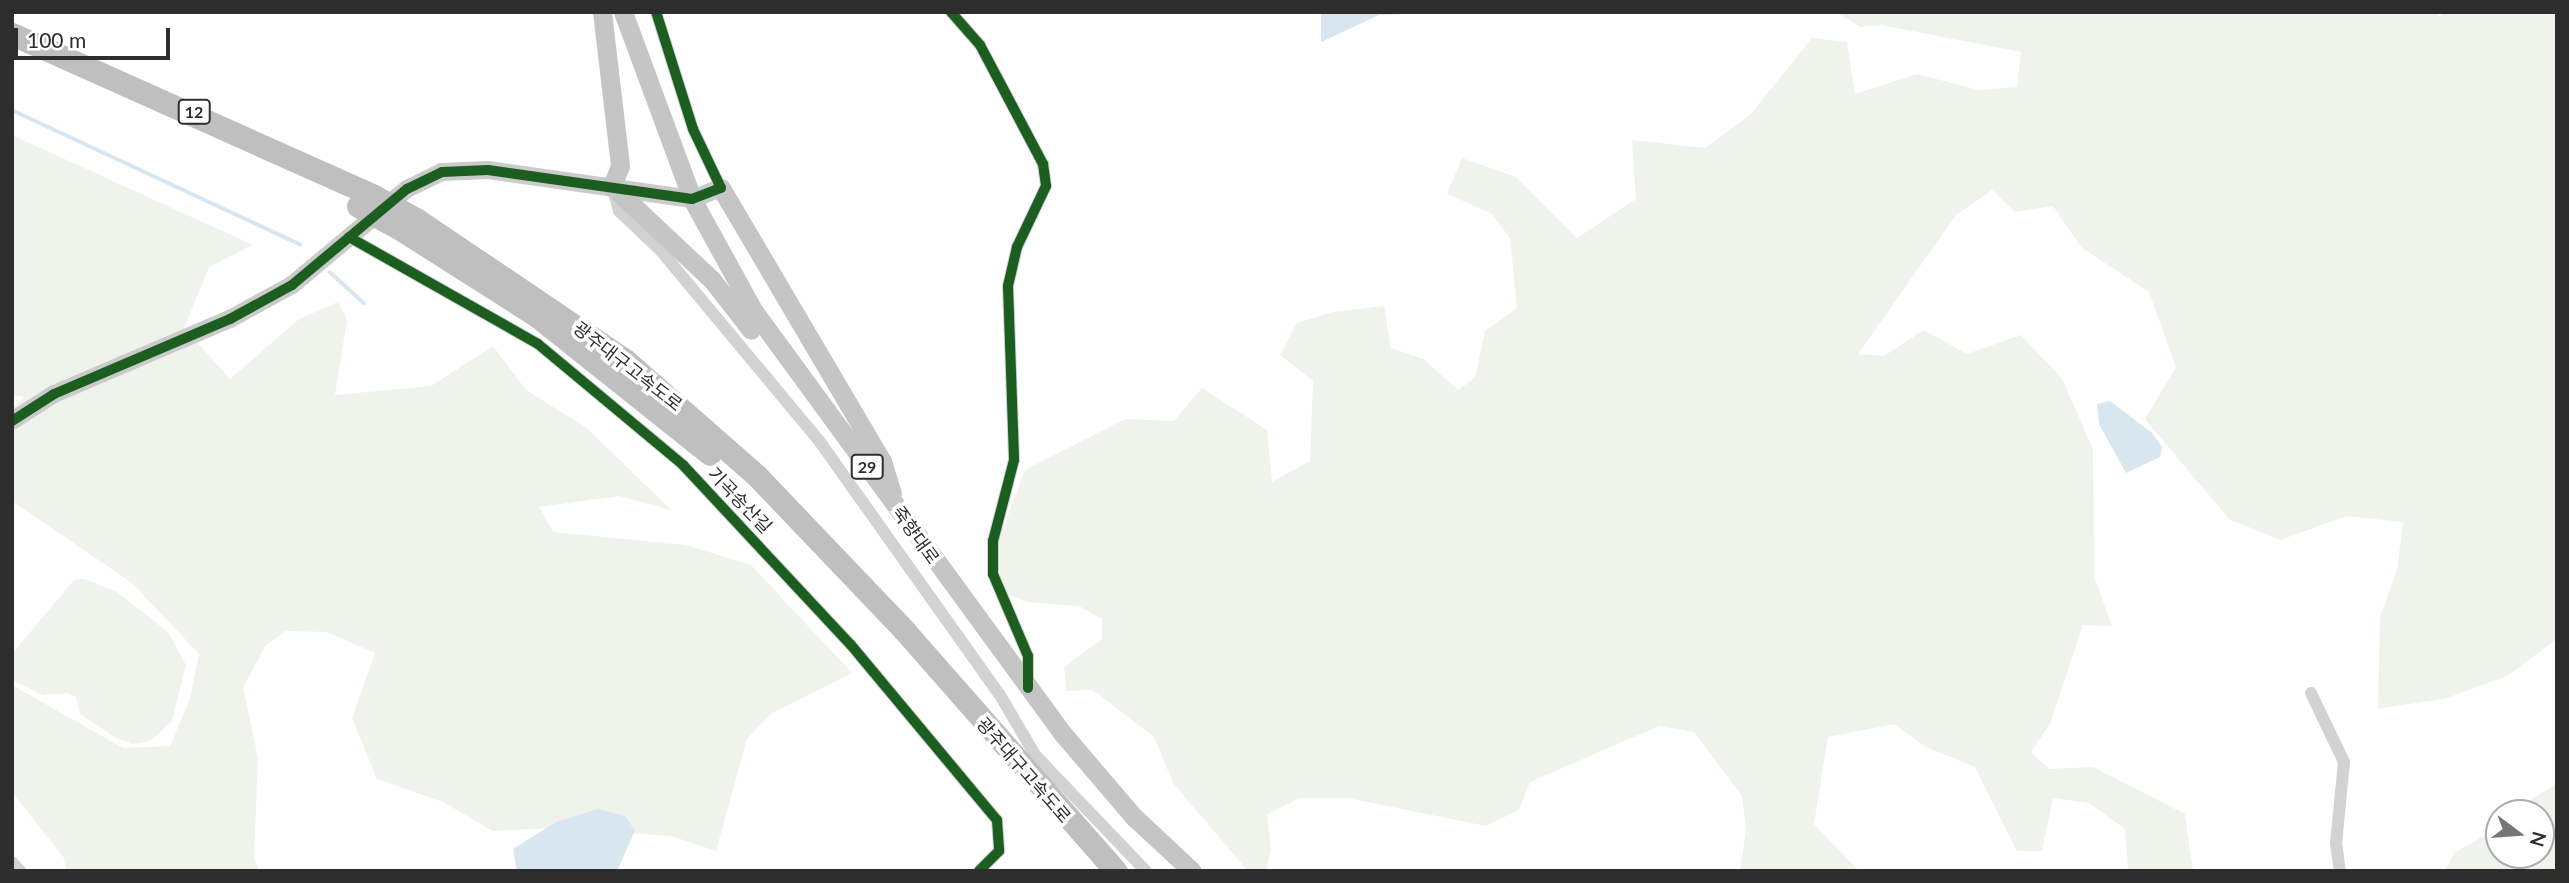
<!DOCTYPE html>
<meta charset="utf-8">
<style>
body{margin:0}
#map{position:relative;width:2569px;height:883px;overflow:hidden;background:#fff;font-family:Lato,"Noto Sans KR",sans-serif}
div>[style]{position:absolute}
.green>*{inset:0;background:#f0f3eb}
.water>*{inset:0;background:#d8e6f0}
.stream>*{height:3.5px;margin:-1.75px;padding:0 1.75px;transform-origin:1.75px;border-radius:1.75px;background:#d8e6f0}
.street>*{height:12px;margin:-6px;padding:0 6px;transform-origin:6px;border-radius:6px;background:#d2d2d2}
.secondary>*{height:18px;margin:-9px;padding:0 9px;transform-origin:9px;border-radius:9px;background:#cbcbcb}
.primary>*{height:19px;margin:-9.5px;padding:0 9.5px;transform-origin:9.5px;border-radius:9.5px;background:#c5c5c5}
.highway>*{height:23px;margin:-11.5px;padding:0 11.5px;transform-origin:11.5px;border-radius:11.5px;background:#bfbfbf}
.highway-bridge>*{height:23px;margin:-11.5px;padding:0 11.5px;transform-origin:11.5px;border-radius:11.5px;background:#bfbfbf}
.cycleway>*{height:10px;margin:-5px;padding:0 5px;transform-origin:5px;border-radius:5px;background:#1b5e20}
span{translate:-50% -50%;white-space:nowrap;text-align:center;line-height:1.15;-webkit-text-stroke:7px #fff;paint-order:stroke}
.shield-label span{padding:2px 5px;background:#fff;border:2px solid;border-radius:5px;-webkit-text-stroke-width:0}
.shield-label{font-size:16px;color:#2d2d2d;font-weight:700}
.street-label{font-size:18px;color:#2d2d2d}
.frame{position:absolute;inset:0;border:14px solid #2d2d2d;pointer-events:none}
.north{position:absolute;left:2485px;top:799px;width:70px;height:70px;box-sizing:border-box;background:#fff;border:2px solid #ababab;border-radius:50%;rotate:106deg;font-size:19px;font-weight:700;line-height:28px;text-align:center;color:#2d2d2d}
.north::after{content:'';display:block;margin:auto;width:24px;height:32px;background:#767676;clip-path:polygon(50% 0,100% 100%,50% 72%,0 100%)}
.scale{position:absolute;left:14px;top:28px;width:156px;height:32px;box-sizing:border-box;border:4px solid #2d2d2d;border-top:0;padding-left:9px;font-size:21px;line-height:24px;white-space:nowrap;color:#2d2d2d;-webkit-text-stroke:5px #fff;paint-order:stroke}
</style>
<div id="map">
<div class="green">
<div style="clip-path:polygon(1836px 12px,2436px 12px,2440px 17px,2443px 12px,2557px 12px,2557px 639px,2507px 676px,2447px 698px,2378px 709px,2380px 617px,2397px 570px,2403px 522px,2347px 516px,2280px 540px,2229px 519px,2145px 419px,2176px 367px,2149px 292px,2081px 247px,2053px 206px,2015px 212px,1992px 190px,1956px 215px,1858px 354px,1884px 356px,1924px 330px,1967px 354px,2021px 335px,2062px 379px,2093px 449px,2094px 576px,2112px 626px,2083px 625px,2050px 724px,2031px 752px,2049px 769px,2093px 767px,2185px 814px,2193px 871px,2128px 871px,2125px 829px,2089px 803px,2053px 798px,2042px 851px,2017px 851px,1975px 767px,1926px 747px,1894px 724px,1828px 737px,1814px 824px,1859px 871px,1740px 871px,1746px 830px,1742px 796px,1694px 732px,1659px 726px,1530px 782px,1519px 810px,1486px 826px,1348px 798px,1300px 798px,1267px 814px,1271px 850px,1266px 871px,1248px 871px,1173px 783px,1154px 737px,1093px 690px,1066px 691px,1064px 667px,1102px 639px,1102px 619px,1079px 606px,1027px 602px,1002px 592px,997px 544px,1025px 470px,1125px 419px,1174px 421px,1202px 388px,1267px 430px,1272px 482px,1310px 461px,1313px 381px,1280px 355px,1297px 323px,1333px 312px,1384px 306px,1391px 348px,1423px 359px,1458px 390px,1475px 378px,1485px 331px,1517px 308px,1510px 238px,1491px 213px,1447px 194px,1462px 158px,1516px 177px,1577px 238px,1636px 199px,1632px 140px,1705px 148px,1750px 115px,1812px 38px,1847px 42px,1855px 94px,1917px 74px,1979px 90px,2017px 87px,2021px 52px,1881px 25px,1861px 27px)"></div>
<div style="clip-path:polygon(12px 135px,253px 245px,209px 267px,184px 328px,230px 379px,299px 319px,338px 302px,347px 320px,335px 395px,431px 386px,493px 346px,526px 390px,587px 428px,671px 510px,619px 496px,539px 507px,553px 532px,686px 545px,751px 565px,852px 673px,772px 713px,747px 739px,716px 851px,671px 836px,555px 828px,493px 831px,443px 802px,377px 779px,352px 718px,375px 653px,327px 632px,286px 631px,266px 645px,243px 687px,258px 758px,254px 857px,259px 871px,66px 871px,64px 858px,12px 792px,12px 685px,123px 748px,170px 746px,190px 699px,199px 654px,132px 583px,12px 501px,12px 409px,25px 397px,12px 395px)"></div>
<div style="clip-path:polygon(84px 579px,117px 592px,168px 632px,186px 665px,172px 721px,150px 741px,132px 744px,113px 736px,80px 714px,76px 697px,68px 693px,43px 695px,12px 680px,12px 654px,74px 580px)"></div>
<div style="clip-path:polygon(2557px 783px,2557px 871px,2445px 871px,2454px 853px,2499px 827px,2499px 855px,2541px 855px,2541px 813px,2511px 813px)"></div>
</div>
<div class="water">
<div style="clip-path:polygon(1321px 12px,1448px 12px,1379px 15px,1321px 42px)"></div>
<div style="clip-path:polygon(2110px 401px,2152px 433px,2162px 447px,2160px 457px,2126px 473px,2099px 424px,2097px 404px)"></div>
<div style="clip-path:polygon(598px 809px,625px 816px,635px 831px,617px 871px,517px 871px,513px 849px,556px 822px)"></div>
</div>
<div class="stream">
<div style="left:12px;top:110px;width:318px;rotate:25deg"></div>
<div style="left:330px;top:272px;width:46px;rotate:42.4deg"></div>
</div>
<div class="street">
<div style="left:656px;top:12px;width:123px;rotate:72.5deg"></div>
<div style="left:693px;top:129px;width:65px;rotate:64.6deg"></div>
<div style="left:951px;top:12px;width:44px;rotate:48.7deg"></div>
<div style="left:980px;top:45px;width:135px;rotate:62.1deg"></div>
<div style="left:1043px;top:164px;width:22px;rotate:82deg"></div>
<div style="left:1046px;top:186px;width:68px;rotate:115.4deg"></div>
<div style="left:1017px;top:247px;width:40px;rotate:103deg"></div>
<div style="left:1008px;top:286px;width:174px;rotate:88deg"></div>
<div style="left:1014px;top:460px;width:84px;rotate:104.5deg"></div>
<div style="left:993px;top:541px;width:33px;rotate:90deg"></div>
<div style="left:993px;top:574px;width:89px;rotate:66.9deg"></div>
<div style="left:1028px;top:656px;width:29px;rotate:90deg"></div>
<div style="left:612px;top:186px;width:26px;rotate:74deg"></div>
<div style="left:619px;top:211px;width:58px;rotate:43.6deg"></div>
<div style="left:661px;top:251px;width:249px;rotate:50.2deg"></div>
<div style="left:820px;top:442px;width:310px;rotate:54.6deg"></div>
<div style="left:1000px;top:695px;width:69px;rotate:59.7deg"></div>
<div style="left:1035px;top:755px;width:161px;rotate:46.3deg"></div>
<div style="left:349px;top:237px;width:217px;rotate:29.5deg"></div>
<div style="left:538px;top:344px;width:189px;rotate:39.8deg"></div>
<div style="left:683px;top:465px;width:246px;rotate:47deg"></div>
<div style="left:851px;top:645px;width:228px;rotate:50.2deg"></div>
<div style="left:997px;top:820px;width:31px;rotate:86deg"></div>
<div style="left:999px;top:851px;width:28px;rotate:135deg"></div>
<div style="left:2311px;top:693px;width:76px;rotate:64.4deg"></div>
<div style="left:2344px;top:762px;width:81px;rotate:95.6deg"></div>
<div style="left:2336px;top:843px;width:28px;rotate:82deg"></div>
<div style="left:12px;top:862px;width:12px;rotate:48deg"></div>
</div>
<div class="secondary">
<div style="left:12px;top:421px;width:50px;rotate:-32.7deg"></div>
<div style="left:54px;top:394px;width:191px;rotate:-23.1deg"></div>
<div style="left:230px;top:319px;width:71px;rotate:-28.7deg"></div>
<div style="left:292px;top:285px;width:150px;rotate:-39.9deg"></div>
<div style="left:407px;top:189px;width:39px;rotate:-26deg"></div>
<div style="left:442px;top:172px;width:46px;rotate:-2.5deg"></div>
<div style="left:488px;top:170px;width:206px;rotate:8.1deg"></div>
<div style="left:692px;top:199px;width:31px;rotate:-21deg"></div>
</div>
<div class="primary">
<div style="left:602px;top:12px;width:155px;rotate:83.3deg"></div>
<div style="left:620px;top:166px;width:22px;rotate:112deg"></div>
<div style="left:612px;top:186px;width:137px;rotate:43.2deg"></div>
<div style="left:712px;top:280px;width:63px;rotate:52deg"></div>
<div style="left:623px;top:12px;width:199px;rotate:69.7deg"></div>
<div style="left:692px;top:199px;width:127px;rotate:61.2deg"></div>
<div style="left:753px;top:310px;width:525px;rotate:53.83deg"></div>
<div style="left:1063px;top:734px;width:109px;rotate:49.5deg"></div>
<div style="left:1134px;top:817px;width:79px;rotate:43deg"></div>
<div style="left:721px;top:188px;width:317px;rotate:59.5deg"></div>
<div style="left:882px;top:461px;width:34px;rotate:73deg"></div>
</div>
<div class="highway">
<div style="left:12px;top:34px;width:397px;rotate:24.1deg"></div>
<div style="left:416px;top:219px;width:252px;rotate:34deg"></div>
<div style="left:625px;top:360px;width:176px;rotate:41.3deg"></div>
<div style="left:757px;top:476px;width:213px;rotate:46.3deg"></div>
<div style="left:904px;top:630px;width:321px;rotate:48.7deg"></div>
<div style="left:402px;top:230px;width:160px;rotate:32.5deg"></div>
<div style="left:537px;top:316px;width:221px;rotate:38.6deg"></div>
</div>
<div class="highway-bridge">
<div style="left:374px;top:196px;width:48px;rotate:28.7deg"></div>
<div style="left:358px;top:206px;width:50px;rotate:28.6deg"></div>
</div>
<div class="cycleway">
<div style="left:951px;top:12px;width:44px;rotate:48.7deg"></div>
<div style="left:980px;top:45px;width:135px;rotate:62.1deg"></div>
<div style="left:1043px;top:164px;width:22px;rotate:82deg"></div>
<div style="left:1046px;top:186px;width:68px;rotate:115.4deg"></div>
<div style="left:1017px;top:247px;width:40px;rotate:103deg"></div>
<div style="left:1008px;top:286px;width:174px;rotate:88deg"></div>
<div style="left:1014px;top:460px;width:84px;rotate:104.5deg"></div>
<div style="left:993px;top:541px;width:33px;rotate:90deg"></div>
<div style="left:993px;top:574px;width:89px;rotate:66.9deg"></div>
<div style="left:1028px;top:656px;width:32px;rotate:90deg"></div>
<div style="left:349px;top:237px;width:217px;rotate:29.5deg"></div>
<div style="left:538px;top:344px;width:189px;rotate:39.8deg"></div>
<div style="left:683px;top:465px;width:246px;rotate:47deg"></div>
<div style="left:851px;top:645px;width:228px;rotate:50.2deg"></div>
<div style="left:997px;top:820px;width:31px;rotate:86deg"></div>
<div style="left:999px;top:851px;width:28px;rotate:135deg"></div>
<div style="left:12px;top:421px;width:50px;rotate:-32.7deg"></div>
<div style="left:54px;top:394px;width:191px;rotate:-23.1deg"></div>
<div style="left:230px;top:319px;width:71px;rotate:-28.7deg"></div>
<div style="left:292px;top:285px;width:150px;rotate:-39.9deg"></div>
<div style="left:407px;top:189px;width:39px;rotate:-26deg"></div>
<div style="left:442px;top:172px;width:46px;rotate:-2.5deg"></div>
<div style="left:488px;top:170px;width:206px;rotate:8.1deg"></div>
<div style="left:692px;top:199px;width:31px;rotate:-21deg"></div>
<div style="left:721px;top:188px;width:65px;rotate:-115.4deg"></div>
<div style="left:693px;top:129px;width:123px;rotate:-107.5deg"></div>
</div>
<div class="shield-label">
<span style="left:194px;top:112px">12</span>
<span style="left:867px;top:467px">29</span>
</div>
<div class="street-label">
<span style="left:628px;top:366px;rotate:38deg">광주대구고속도로</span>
<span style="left:740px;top:500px;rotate:46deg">기곡송산길</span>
<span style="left:916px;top:535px;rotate:54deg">죽향대로</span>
<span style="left:1024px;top:770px;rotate:49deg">광주대구고속도로</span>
</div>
<div class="frame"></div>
<div class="north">N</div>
<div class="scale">100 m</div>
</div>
